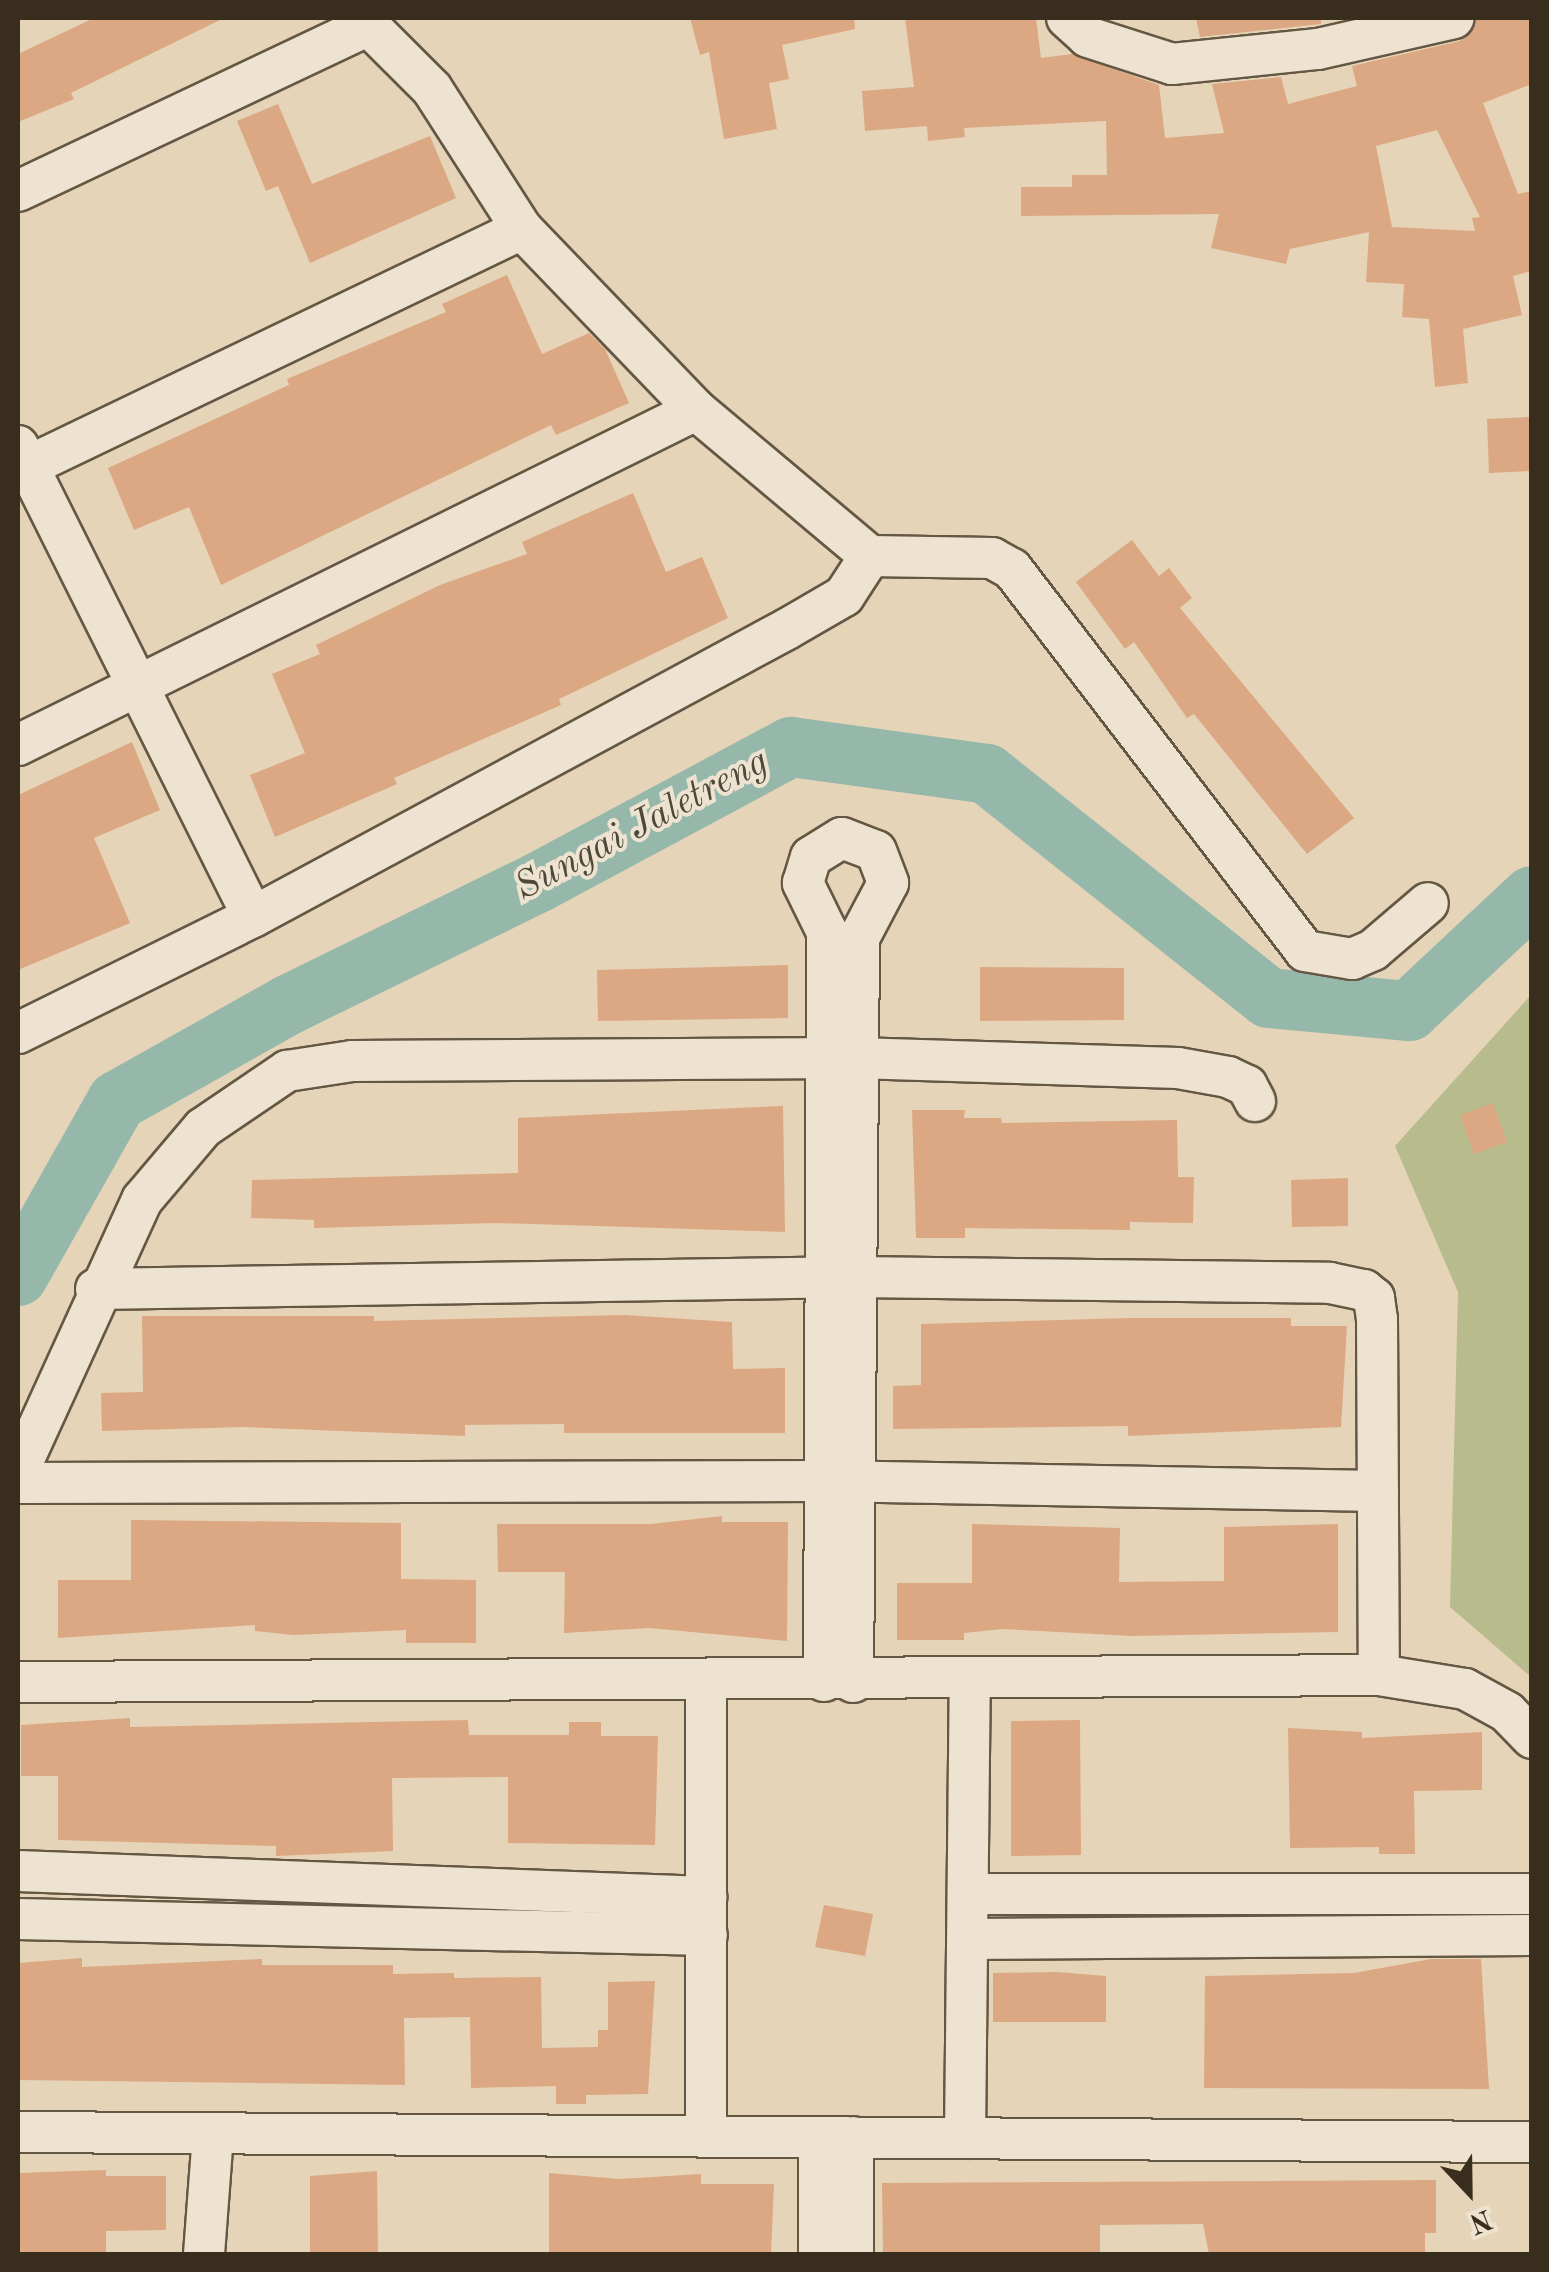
<!DOCTYPE html>
<style>
body{margin:0}
#map{position:relative;width:1549px;height:2272px;overflow:hidden;background:#e5d4b7;font-family:"Old Standard TT",serif}
div>[style]{position:absolute}
.green>*{inset:0;background:#b8bc8c}
.river>*{height:60px;margin:-30px;padding:0 30px;transform-origin:30px;border-radius:30px;background:#96b8ab}
.building>*{inset:0;background:#dba883}
.roads{filter:drop-shadow(2px 0 #645744) drop-shadow(-2px 0 #645744) drop-shadow(0 2px #645744) drop-shadow(0 -2px #645744)}
.minor>*{height:40px;margin:-20px;padding:0 20px;transform-origin:20px;border-radius:20px;background:#eee3d0}
span{translate:-50% -50%;white-space:nowrap;text-align:center;line-height:1.15;-webkit-text-stroke:8px #eee3d0;paint-order:stroke}
.water-label{font-size:38px;color:#4c4939;font-style:italic}
.frame{position:absolute;inset:0;border:20px solid #392d1d;pointer-events:none}
.north{position:absolute;left:1419px;top:2142px;width:100px;height:100px;-webkit-text-stroke:8px #eee3d0;paint-order:stroke;rotate:158deg;font-size:28px;font-weight:700;line-height:40px;text-align:center;color:#392d1d}
.north::after{content:'';display:block;margin:auto;width:35px;height:45px;background:#392d1d;clip-path:polygon(50% 0,100% 100%,50% 72%,0 100%)}
</style>
<div id="map">
<div class="green">
<div style="clip-path:polygon(1531px 995px,1531px 1677px,1450px 1607px,1458px 1292px,1395px 1146px)"></div>
</div>
<div class="river">
<div style="left:18px;top:1276px;width:201px;rotate:-60.5deg"></div>
<div style="left:117px;top:1101px;width:196px;rotate:-29.3deg"></div>
<div style="left:288px;top:1005px;width:280px;rotate:-26.1deg"></div>
<div style="left:539px;top:882px;width:286px;rotate:-28.2deg"></div>
<div style="left:791px;top:747px;width:198px;rotate:7.8deg"></div>
<div style="left:987px;top:774px;width:360px;rotate:38.5deg"></div>
<div style="left:1269px;top:998px;width:141px;rotate:5.3deg"></div>
<div style="left:1409px;top:1011px;width:168px;rotate:-43.1deg"></div>
</div>
<div class="building">
<div style="clip-path:polygon(94px 18px,224px 18px,71px 93px,74px 99px,18px 122px,18px 54px)"></div>
<div style="clip-path:polygon(690px 18px,854px 18px,855px 29px,782px 45px,789px 79px,769px 83px,777px 129px,724px 139px,709px 52px,700px 55px)"></div>
<div style="clip-path:polygon(evenodd,905px 18px,1036px 18px,1041px 58px,1072px 54px,1159px 85px,1165px 138px,1224px 133px,1212px 84px,1281px 77px,1288px 104px,1357px 86px,1352px 66px,1460px 41px,1477px 18px,1532px 18px,1532px 84px,1483px 103px,1518px 194px,1532px 191px,1532px 271px,1513px 276px,1522px 315px,1463px 329px,1468px 383px,1435px 387px,1429px 319px,1402px 317px,1404px 284px,1366px 282px,1369px 232px,1290px 249px,1286px 264px,1211px 248px,1219px 214px,1021px 216px,1021px 187px,1072px 187px,1072px 175px,1107px 175px,1106px 121px,964px 128px,965px 137px,928px 141px,927px 126px,865px 131px,862px 91px,914px 87px,905px 18px,1437px 130px,1480px 217px,1472px 218px,1475px 231px,1392px 227px,1376px 146px,1437px 130px)"></div>
<div style="clip-path:polygon(1196px 18px,1321px 18px,1321px 24px,1200px 37px)"></div>
<div style="clip-path:polygon(278px 104px,312px 184px,430px 136px,456px 198px,310px 263px,278px 186px,266px 191px,237px 121px)"></div>
<div style="clip-path:polygon(507px 275px,542px 354px,589px 333px,605px 349px,629px 403px,556px 435px,551px 425px,221px 585px,189px 507px,134px 530px,108px 468px,289px 385px,287px 379px,446px 312px,442px 304px)"></div>
<div style="clip-path:polygon(1532px 417px,1532px 471px,1489px 473px,1487px 419px)"></div>
<div style="clip-path:polygon(633px 493px,666px 572px,702px 557px,728px 618px,559px 699px,561px 705px,394px 778px,397px 784px,275px 837px,250px 775px,305px 753px,272px 674px,320px 654px,316px 645px,440px 585px,527px 554px,522px 542px)"></div>
<div style="clip-path:polygon(1132px 540px,1159px 576px,1169px 568px,1192px 598px,1180px 608px,1354px 818px,1307px 854px,1194px 714px,1187px 718px,1134px 642px,1125px 649px,1076px 582px)"></div>
<div style="clip-path:polygon(132px 742px,160px 810px,94px 838px,130px 923px,18px 970px,18px 795px)"></div>
<div style="clip-path:polygon(788px 965px,788px 1018px,598px 1021px,597px 970px)"></div>
<div style="clip-path:polygon(980px 967px,1124px 968px,1124px 1020px,980px 1021px)"></div>
<div style="clip-path:polygon(1493px 1103px,1507px 1142px,1474px 1154px,1460px 1115px)"></div>
<div style="clip-path:polygon(783px 1106px,785px 1232px,496px 1223px,314px 1228px,314px 1220px,251px 1218px,252px 1180px,518px 1173px,518px 1118px)"></div>
<div style="clip-path:polygon(912px 1110px,965px 1110px,964px 1118px,1001px 1118px,1002px 1123px,1177px 1120px,1178px 1177px,1194px 1177px,1193px 1223px,1130px 1222px,1130px 1230px,965px 1228px,965px 1238px,916px 1238px)"></div>
<div style="clip-path:polygon(1348px 1178px,1348px 1226px,1292px 1227px,1291px 1180px)"></div>
<div style="clip-path:polygon(625px 1315px,732px 1322px,733px 1369px,785px 1368px,785px 1433px,564px 1433px,564px 1424px,465px 1425px,465px 1436px,244px 1427px,102px 1431px,101px 1393px,143px 1392px,142px 1316px,374px 1316px,374px 1321px)"></div>
<div style="clip-path:polygon(1129px 1318px,1291px 1318px,1291px 1326px,1347px 1326px,1341px 1427px,1128px 1436px,1128px 1426px,893px 1429px,893px 1386px,921px 1385px,921px 1324px)"></div>
<div style="clip-path:polygon(722px 1516px,722px 1522px,788px 1522px,787px 1641px,649px 1628px,564px 1633px,565px 1572px,498px 1572px,497px 1524px,651px 1524px)"></div>
<div style="clip-path:polygon(131px 1520px,401px 1523px,401px 1579px,476px 1580px,476px 1643px,406px 1643px,406px 1630px,293px 1635px,255px 1631px,255px 1625px,58px 1638px,58px 1580px,131px 1580px)"></div>
<div style="clip-path:polygon(972px 1524px,1120px 1528px,1119px 1582px,1224px 1581px,1224px 1527px,1338px 1524px,1338px 1632px,1132px 1636px,1003px 1629px,964px 1633px,964px 1640px,897px 1640px,897px 1583px,972px 1583px)"></div>
<div style="clip-path:polygon(130px 1718px,130px 1727px,468px 1720px,469px 1735px,569px 1735px,569px 1722px,601px 1722px,601px 1736px,658px 1736px,655px 1845px,508px 1843px,508px 1777px,501px 1777px,392px 1778px,393px 1851px,276px 1856px,276px 1846px,58px 1840px,58px 1776px,21px 1776px,21px 1725px)"></div>
<div style="clip-path:polygon(1080px 1720px,1081px 1855px,1011px 1856px,1011px 1721px)"></div>
<div style="clip-path:polygon(1288px 1728px,1362px 1732px,1362px 1738px,1482px 1732px,1482px 1790px,1414px 1791px,1415px 1854px,1379px 1854px,1379px 1847px,1290px 1848px)"></div>
<div style="clip-path:polygon(824px 1905px,873px 1914px,865px 1956px,815px 1947px)"></div>
<div style="clip-path:polygon(82px 1958px,82px 1967px,262px 1959px,262px 1965px,393px 1965px,393px 1974px,454px 1973px,454px 1978px,541px 1977px,542px 2048px,598px 2047px,598px 2030px,608px 2030px,608px 1982px,655px 1981px,648px 2094px,586px 2095px,586px 2104px,556px 2104px,556px 2086px,471px 2088px,470px 2017px,404px 2018px,405px 2085px,18px 2080px,18px 1963px)"></div>
<div style="clip-path:polygon(1431px 1959px,1481px 1959px,1489px 2089px,1204px 2088px,1205px 1976px,1354px 1973px)"></div>
<div style="clip-path:polygon(1057px 1972px,1106px 1976px,1106px 2022px,993px 2022px,993px 1973px)"></div>
<div style="clip-path:polygon(106px 2170px,106px 2176px,166px 2176px,166px 2230px,106px 2231px,106px 2254px,18px 2254px,18px 2173px)"></div>
<div style="clip-path:polygon(377px 2171px,378px 2254px,310px 2254px,310px 2176px)"></div>
<div style="clip-path:polygon(549px 2173px,620px 2179px,701px 2174px,701px 2184px,774px 2184px,771px 2254px,549px 2254px)"></div>
<div style="clip-path:polygon(1436px 2180px,1436px 2233px,1425px 2233px,1425px 2254px,1209px 2254px,1203px 2224px,1100px 2225px,1100px 2254px,883px 2254px,882px 2183px)"></div>
</div>
<div class="roads">
<div class="minor">
<div style="left:361px;top:18px;width:100px;rotate:45deg"></div>
<div style="left:432px;top:89px;width:166px;rotate:57.3deg"></div>
<div style="left:522px;top:229px;width:251px;rotate:46.1deg"></div>
<div style="left:696px;top:410px;width:227px;rotate:40deg"></div>
<div style="left:870px;top:556px;width:122px;rotate:0.9deg"></div>
<div style="left:992px;top:558px;width:23px;rotate:29deg"></div>
<div style="left:1012px;top:569px;width:481px;rotate:52.5deg"></div>
<div style="left:1305px;top:951px;width:48px;rotate:9.7deg"></div>
<div style="left:1352px;top:959px;width:23px;rotate:-23deg"></div>
<div style="left:1373px;top:950px;width:72px;rotate:-40.5deg"></div>
<div style="left:1067px;top:18px;width:28px;rotate:42deg"></div>
<div style="left:1088px;top:37px;width:88px;rotate:17.8deg"></div>
<div style="left:1172px;top:64px;width:147px;rotate:-5.9deg"></div>
<div style="left:1318px;top:49px;width:139px;rotate:-12.8deg"></div>
<div style="left:18px;top:191px;width:388px;rotate:-25.3deg"></div>
<div style="left:18px;top:446px;width:526px;rotate:63.48deg"></div>
<div style="left:18px;top:471px;width:559px;rotate:-25.65deg"></div>
<div style="left:18px;top:745px;width:756px;rotate:-26.29deg"></div>
<div style="left:18px;top:1033px;width:262px;rotate:-26.3deg"></div>
<div style="left:253px;top:917px;width:607px;rotate:-28.34deg"></div>
<div style="left:787px;top:629px;width:66px;rotate:-30.1deg"></div>
<div style="left:844px;top:596px;width:48px;rotate:-57deg"></div>
<div style="left:96px;top:1289px;width:759px;rotate:-0.91deg"></div>
<div style="left:855px;top:1277px;width:475px;rotate:0.7deg"></div>
<div style="left:1330px;top:1283px;width:35px;rotate:12deg"></div>
<div style="left:1364px;top:1290px;width:13px;rotate:39deg"></div>
<div style="left:1374px;top:1298px;width:21px;rotate:82deg"></div>
<div style="left:1377px;top:1319px;width:356px;rotate:89.7deg"></div>
<div style="left:18px;top:1472px;width:299px;rotate:-65.5deg"></div>
<div style="left:142px;top:1200px;width:94px;rotate:-49.7deg"></div>
<div style="left:203px;top:1128px;width:102px;rotate:-34.2deg"></div>
<div style="left:287px;top:1071px;width:66px;rotate:-8.7deg"></div>
<div style="left:352px;top:1061px;width:504px;rotate:-0.34deg"></div>
<div style="left:856px;top:1058px;width:322px;rotate:1.8deg"></div>
<div style="left:1178px;top:1068px;width:51px;rotate:10.2deg"></div>
<div style="left:1228px;top:1077px;width:21px;rotate:25deg"></div>
<div style="left:1247px;top:1086px;width:17px;rotate:62deg"></div>
<div style="left:18px;top:1483px;width:808px;rotate:-0.14deg"></div>
<div style="left:826px;top:1481px;width:552px;rotate:1.04deg"></div>
<div style="left:824px;top:1681px;width:749px;rotate:-89.77deg"></div>
<div style="left:827px;top:932px;width:55px;rotate:-116.1deg"></div>
<div style="left:803px;top:883px;width:27px;rotate:-73deg"></div>
<div style="left:811px;top:857px;width:36px;rotate:-32deg"></div>
<div style="left:842px;top:838px;width:36px;rotate:21deg"></div>
<div style="left:876px;top:851px;width:34px;rotate:69deg"></div>
<div style="left:888px;top:883px;width:62px;rotate:117.8deg"></div>
<div style="left:859px;top:938px;width:744px;rotate:90.46deg"></div>
<div style="left:18px;top:1682px;width:1361px;rotate:-0.29deg"></div>
<div style="left:1379px;top:1675px;width:87px;rotate:9.2deg"></div>
<div style="left:1465px;top:1689px;width:48px;rotate:28.7deg"></div>
<div style="left:1507px;top:1712px;width:36px;rotate:46deg"></div>
<div style="left:18px;top:1871px;width:689px;rotate:2.16deg"></div>
<div style="left:968px;top:1894px;width:564px"></div>
<div style="left:18px;top:1919px;width:689px;rotate:1.33deg"></div>
<div style="left:968px;top:1939px;width:564px;rotate:-0.41deg"></div>
<div style="left:18px;top:2132px;width:1514px;rotate:0.38deg"></div>
<div style="left:706px;top:2136px;width:456px;rotate:-90deg"></div>
<div style="left:853px;top:2137px;width:117px;rotate:90deg"></div>
<div style="left:965px;top:2138px;width:457px;rotate:-89.4deg"></div>
<div style="left:204px;top:2254px;width:121px;rotate:-85.7deg"></div>
<div style="left:819px;top:2254px;width:117px;rotate:-90deg"></div>
</div>
</div>
<div class="water-label">
<span style="left:642px;top:826px;rotate:-28deg">Sungai Jaletreng</span>
</div>
<div class="frame"></div>
<div class="north">N</div>
</div>
